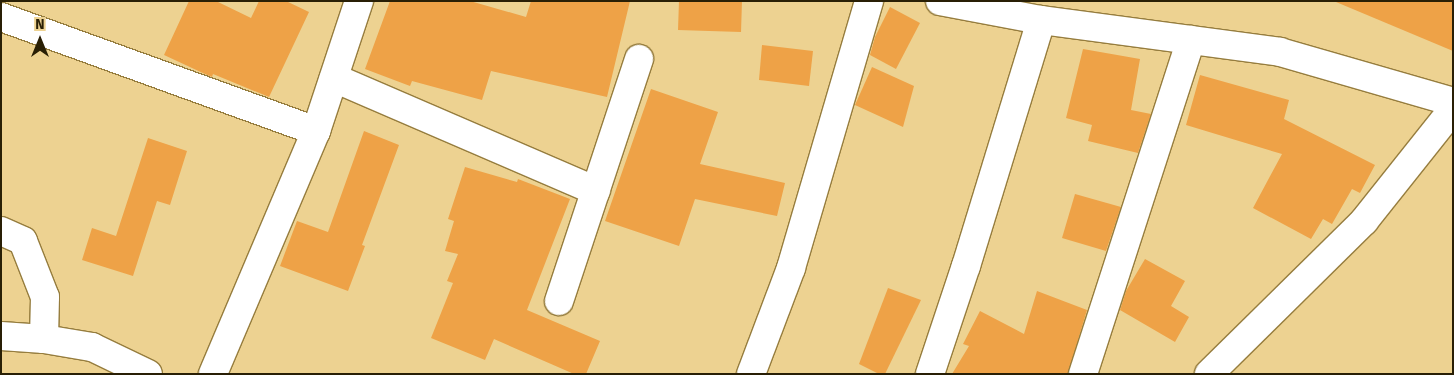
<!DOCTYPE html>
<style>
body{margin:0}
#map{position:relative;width:1454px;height:375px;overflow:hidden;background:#edd291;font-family:"Fira Sans",sans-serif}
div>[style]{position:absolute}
.building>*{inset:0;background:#eea247}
.roads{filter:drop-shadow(1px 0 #967d3e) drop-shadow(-1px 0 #967d3e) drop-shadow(0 1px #967d3e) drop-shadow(0 -1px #967d3e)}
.minor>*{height:28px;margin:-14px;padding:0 14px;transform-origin:14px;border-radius:14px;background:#fff}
span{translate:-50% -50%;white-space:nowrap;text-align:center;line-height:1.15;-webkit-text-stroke:4.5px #edd291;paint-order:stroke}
.frame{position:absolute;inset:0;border:2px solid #291f05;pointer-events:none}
.north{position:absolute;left:15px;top:15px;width:50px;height:50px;-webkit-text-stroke:4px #edd291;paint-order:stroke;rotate:0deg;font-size:14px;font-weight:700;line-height:20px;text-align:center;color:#291f05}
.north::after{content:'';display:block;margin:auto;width:18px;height:22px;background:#291f05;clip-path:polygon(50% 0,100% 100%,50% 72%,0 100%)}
</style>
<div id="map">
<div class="building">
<div style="clip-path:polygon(189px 1px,216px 1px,251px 18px,259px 1px,286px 1px,309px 12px,269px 97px,213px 74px,212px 77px,205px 74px,164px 55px)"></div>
<div style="clip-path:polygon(390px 1px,470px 1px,526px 17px,531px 1px,630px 1px,607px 97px,491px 71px,482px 100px,412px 81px,410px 86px,365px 69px)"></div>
<div style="clip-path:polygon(679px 1px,742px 1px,741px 32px,678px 30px)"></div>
<div style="clip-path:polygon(1453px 1px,1453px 51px,1336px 2px,1336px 1px)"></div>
<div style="clip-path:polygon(890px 7px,920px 23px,896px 69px,870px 55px,875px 37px)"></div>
<div style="clip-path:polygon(762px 45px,813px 51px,809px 86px,759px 80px)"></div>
<div style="clip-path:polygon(1083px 49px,1140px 59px,1131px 110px,1151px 114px,1138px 153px,1088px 141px,1092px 125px,1066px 118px)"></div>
<div style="clip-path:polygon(872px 67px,914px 86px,903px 127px,855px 105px)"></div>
<div style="clip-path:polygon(1200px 75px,1289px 100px,1284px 119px,1375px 165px,1360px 193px,1352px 189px,1332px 224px,1323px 219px,1311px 239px,1253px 208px,1282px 154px,1186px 125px)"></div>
<div style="clip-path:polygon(651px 89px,718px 112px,700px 164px,785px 183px,777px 216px,695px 199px,679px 246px,605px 221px)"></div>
<div style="clip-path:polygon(364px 131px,399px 145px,362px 245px,365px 246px,348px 291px,280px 266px,297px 221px,328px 232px)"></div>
<div style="clip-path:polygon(148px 138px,187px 151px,170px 205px,157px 201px,133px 276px,82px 260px,92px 228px,116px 236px)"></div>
<div style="clip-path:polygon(465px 167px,517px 182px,518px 179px,570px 199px,527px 310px,600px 341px,586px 374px,574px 374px,494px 339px,485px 360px,431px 338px,453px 283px,447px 281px,458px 254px,445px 251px,454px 221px,448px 219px)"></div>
<div style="clip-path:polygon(1075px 194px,1121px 207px,1106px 251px,1062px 238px)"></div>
<div style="clip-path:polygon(1145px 259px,1185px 281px,1171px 306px,1189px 317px,1175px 342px,1120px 310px,1126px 291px)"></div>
<div style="clip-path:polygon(888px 288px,921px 300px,885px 374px,879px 374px,859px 364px)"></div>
<div style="clip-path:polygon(1037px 291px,1087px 310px,1068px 374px,952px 374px,969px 346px,963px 344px,980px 311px,1024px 334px)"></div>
</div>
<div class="roads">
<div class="minor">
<div style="left:940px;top:1px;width:103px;rotate:10.7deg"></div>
<div style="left:1px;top:17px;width:335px;rotate:19.9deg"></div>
<div style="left:316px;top:131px;width:264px;rotate:113deg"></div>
<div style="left:334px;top:78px;width:285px;rotate:23.3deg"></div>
<div style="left:316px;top:131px;width:137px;rotate:-71.7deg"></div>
<div style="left:1px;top:231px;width:24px;rotate:24deg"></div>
<div style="left:23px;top:241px;width:60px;rotate:68.6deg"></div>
<div style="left:45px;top:297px;width:42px;rotate:91.4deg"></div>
<div style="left:559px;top:301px;width:255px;rotate:-71.7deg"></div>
<div style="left:1px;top:336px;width:43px;rotate:4deg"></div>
<div style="left:44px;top:339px;width:49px;rotate:9.5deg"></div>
<div style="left:92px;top:347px;width:62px;rotate:25.7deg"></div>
<div style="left:751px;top:374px;width:113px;rotate:-69.3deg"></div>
<div style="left:791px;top:268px;width:278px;rotate:-73.7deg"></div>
<div style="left:930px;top:374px;width:114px;rotate:-71.6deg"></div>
<div style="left:966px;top:266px;width:257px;rotate:-73deg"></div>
<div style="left:1041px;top:20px;width:241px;rotate:7.6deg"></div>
<div style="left:1280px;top:52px;width:180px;rotate:16.1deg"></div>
<div style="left:1083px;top:374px;width:351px;rotate:-72.1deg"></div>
<div style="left:1209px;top:374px;width:218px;rotate:-44.6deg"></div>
<div style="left:1364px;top:221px;width:143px;rotate:-51.5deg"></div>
</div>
</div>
<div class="frame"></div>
<div class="north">N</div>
</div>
